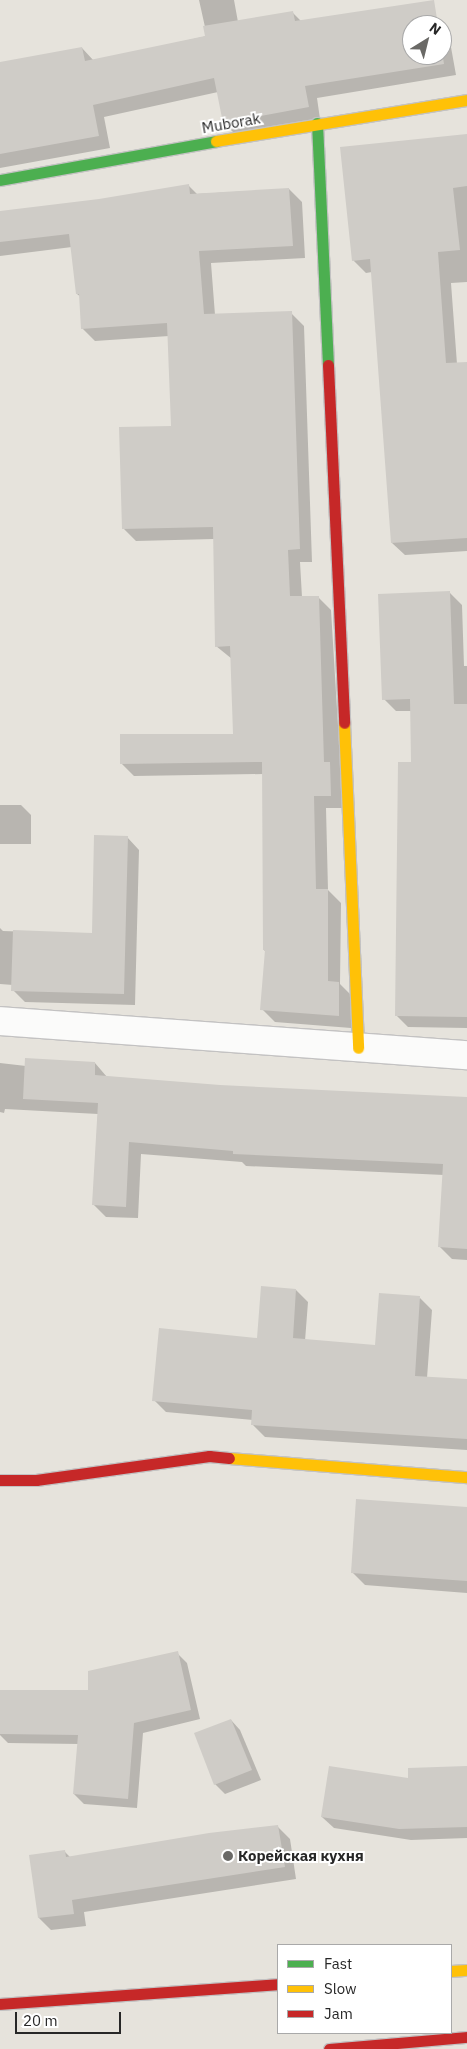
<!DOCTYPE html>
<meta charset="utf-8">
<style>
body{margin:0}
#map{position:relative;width:467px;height:2049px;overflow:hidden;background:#e6e3dc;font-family:"IBM Plex Sans",sans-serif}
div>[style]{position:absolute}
.shadow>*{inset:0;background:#0003}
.building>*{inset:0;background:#cfccc7}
.roads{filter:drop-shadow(1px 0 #c3c2c2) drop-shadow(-1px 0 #c3c2c2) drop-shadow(0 1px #c3c2c2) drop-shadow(0 -1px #c3c2c2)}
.street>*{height:28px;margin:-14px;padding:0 14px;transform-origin:14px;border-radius:14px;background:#fbfbfa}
.fast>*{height:11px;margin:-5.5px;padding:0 5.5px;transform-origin:5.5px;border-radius:5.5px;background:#4caf50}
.slow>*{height:11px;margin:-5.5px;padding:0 5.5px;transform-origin:5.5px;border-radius:5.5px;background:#ffc107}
.jam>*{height:11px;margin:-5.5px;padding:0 5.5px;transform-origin:5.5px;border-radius:5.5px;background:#c62828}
.dots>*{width:14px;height:14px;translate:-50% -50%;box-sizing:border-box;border:2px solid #fff;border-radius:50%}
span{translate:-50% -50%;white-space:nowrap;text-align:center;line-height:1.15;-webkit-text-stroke:4px #fff;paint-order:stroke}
.street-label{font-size:15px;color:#272727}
.poi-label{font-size:15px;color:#272727;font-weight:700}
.left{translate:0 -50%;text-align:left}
.legend{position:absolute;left:277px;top:1944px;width:175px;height:90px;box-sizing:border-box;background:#fff;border:1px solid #a9a9a9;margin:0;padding:6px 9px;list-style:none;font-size:15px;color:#272727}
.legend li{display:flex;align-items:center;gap:10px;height:25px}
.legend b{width:25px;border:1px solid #a9a9a9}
.north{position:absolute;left:402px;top:15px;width:50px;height:50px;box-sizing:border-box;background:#fff;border:1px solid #a9a9a9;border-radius:50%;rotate:36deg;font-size:14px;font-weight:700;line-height:20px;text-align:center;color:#272727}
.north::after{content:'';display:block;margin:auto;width:18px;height:22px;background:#6a6966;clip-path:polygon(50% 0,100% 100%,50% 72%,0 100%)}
.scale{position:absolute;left:15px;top:2012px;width:106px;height:22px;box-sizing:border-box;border:2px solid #272727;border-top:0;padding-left:6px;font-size:15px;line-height:18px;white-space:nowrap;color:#272727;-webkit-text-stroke:4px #fff;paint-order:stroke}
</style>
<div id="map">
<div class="shadow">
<div style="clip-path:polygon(199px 0,234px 0,238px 22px,292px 12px,302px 22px,423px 25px,412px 25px,412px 55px,442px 55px,442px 29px,449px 36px,456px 75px,317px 98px,320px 119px,236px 135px,224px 123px,218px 92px,104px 117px,110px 148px,0 168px,0 63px,82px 48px,94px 61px,207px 36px)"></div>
<div style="clip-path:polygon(467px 135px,467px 282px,451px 283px,457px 364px,467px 363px,467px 551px,405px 555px,392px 543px,372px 272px,366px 273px,353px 260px)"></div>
<div style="clip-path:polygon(188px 185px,197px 194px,289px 189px,302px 202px,305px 258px,211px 263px,215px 315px,291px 313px,304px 326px,312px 562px,300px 562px,302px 597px,318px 597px,331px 610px,343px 808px,326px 808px,328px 890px,341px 903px,340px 984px,352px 996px,351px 1028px,275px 1022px,262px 1009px,266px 952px,264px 950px,263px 774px,134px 776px,121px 763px,235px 735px,232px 659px,216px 646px,214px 539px,136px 541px,124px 529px,173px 427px,169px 336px,95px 341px,82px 328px,81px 297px,77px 294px,72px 247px,0 256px,0 212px,99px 200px)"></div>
<div style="clip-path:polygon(450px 593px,462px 605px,464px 666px,467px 666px,467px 1028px,408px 1027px,396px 1015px,412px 763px,412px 711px,396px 711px,384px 699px)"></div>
<div style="clip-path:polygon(0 805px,21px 805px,31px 815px,31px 844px,0 844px)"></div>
<div style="clip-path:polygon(127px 837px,139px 850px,135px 1005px,25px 1002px,13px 990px,13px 985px,0 984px,0 928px,3px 931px,93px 934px)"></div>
<div style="clip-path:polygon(0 1063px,26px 1066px,95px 1063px,107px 1077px,220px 1086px,467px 1099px,467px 1260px,452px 1259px,439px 1246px,444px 1175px,246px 1166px,242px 1162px,141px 1154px,138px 1218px,106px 1217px,93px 1204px,98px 1114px,5px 1109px,4px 1113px,0 1112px)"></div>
<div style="clip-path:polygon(296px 1290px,308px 1302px,305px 1341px,377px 1346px,420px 1298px,432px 1310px,427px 1378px,467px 1381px,467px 1450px,265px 1437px,253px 1425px,253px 1420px,166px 1412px,154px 1400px,259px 1339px)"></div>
<div style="clip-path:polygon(467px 1508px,467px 1593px,365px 1585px,352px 1572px)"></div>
<div style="clip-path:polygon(177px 1653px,187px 1663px,200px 1719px,143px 1733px,137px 1808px,84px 1804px,74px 1794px,79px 1744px,8px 1743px,0 1735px,0 1691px,89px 1691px)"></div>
<div style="clip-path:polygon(231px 1720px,240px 1730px,261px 1780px,225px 1794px,215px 1784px)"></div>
<div style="clip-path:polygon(467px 1767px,467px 1838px,411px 1840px,334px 1828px,322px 1817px,409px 1780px)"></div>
<div style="clip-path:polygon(277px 1826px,290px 1839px,296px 1879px,84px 1912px,86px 1926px,51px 1930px,39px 1918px,31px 1856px,65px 1852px,71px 1858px)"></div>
</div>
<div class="building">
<div style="clip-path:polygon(434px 0,438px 25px,412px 25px,412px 55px,442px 55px,442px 51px,444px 64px,305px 86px,309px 107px,223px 123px,214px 78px,93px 105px,99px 136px,0 154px,0 62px,82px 47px,85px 61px,205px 36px,203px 26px,293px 11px,295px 21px)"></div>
<div style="clip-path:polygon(467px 134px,467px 186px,453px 188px,460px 250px,438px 252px,446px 363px,467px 362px,467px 538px,391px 543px,370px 259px,352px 261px,340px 147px)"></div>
<div style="clip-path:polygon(189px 184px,190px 194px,289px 188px,293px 246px,199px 251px,204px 314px,292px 311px,300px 549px,288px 550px,290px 596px,319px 596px,324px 762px,330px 762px,331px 796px,314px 796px,316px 889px,328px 889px,328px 981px,339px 982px,339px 1016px,260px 1010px,265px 950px,263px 950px,262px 762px,120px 764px,120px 734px,233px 734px,230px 646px,215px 647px,213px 527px,122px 529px,119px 427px,171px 426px,167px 323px,81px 329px,79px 294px,76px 294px,69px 234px,0 242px,0 211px,99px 199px)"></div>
<div style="clip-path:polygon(450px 591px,454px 704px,467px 704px,467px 1017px,395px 1016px,398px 762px,411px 762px,410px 699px,382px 700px,378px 594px)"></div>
<div style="clip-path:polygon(94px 835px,128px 836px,124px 994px,11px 991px,13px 930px,92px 933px)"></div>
<div style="clip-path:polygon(25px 1058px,95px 1062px,95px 1075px,220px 1085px,467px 1097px,467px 1249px,438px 1247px,443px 1164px,233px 1154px,233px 1151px,129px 1142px,126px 1207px,92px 1205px,98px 1103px,23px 1099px)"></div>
<div style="clip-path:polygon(261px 1286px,296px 1289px,293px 1338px,375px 1345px,379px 1293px,420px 1296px,415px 1376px,467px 1379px,467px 1439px,251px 1425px,252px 1410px,152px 1401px,159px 1328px,257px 1338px)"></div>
<div style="clip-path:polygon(356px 1499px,467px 1507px,467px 1581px,351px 1573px)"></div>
<div style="clip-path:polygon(178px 1651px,191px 1710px,134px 1723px,128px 1799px,73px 1794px,78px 1735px,0 1734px,0 1690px,88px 1690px,88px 1671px)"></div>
<div style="clip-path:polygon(231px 1719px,252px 1770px,214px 1785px,194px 1733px)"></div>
<div style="clip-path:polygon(329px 1766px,408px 1778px,408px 1768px,467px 1766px,467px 1827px,399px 1829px,321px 1817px)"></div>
<div style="clip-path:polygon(278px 1825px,285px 1867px,72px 1900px,74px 1914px,38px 1918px,29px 1855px,65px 1850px,66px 1857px,209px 1833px)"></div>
</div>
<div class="roads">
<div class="street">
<div style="left:0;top:1021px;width:468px;rotate:4.2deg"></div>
</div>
<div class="fast">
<div style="left:317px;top:123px;width:242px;rotate:87.4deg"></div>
<div style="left:0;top:180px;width:219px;rotate:-10.2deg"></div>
</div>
<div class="slow">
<div style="left:216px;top:141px;width:254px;rotate:-9.3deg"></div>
<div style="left:344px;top:723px;width:325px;rotate:87.5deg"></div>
<div style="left:229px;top:1458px;width:239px;rotate:4.6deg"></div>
<div style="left:451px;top:1971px;width:16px;rotate:-4deg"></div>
</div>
<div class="jam">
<div style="left:328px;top:365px;width:358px;rotate:87.4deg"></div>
<div style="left:0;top:1480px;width:36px"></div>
<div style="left:36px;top:1480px;width:175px;rotate:-7.9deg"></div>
<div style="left:209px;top:1456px;width:20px;rotate:6deg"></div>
<div style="left:0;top:2004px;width:279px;rotate:-4.1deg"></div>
<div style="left:329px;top:2049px;width:139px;rotate:-5deg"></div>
</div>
</div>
<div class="dots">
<div style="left:228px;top:1856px;background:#6a6966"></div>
</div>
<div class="street-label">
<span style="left:231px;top:123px;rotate:-10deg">Muborak</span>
</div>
<div class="poi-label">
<span class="left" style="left:238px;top:1856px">Корейская кухня</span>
</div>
<ul class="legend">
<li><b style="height:6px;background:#4caf50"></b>Fast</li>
<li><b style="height:6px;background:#ffc107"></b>Slow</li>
<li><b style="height:6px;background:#c62828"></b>Jam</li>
</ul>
<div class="north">N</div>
<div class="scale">20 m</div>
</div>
